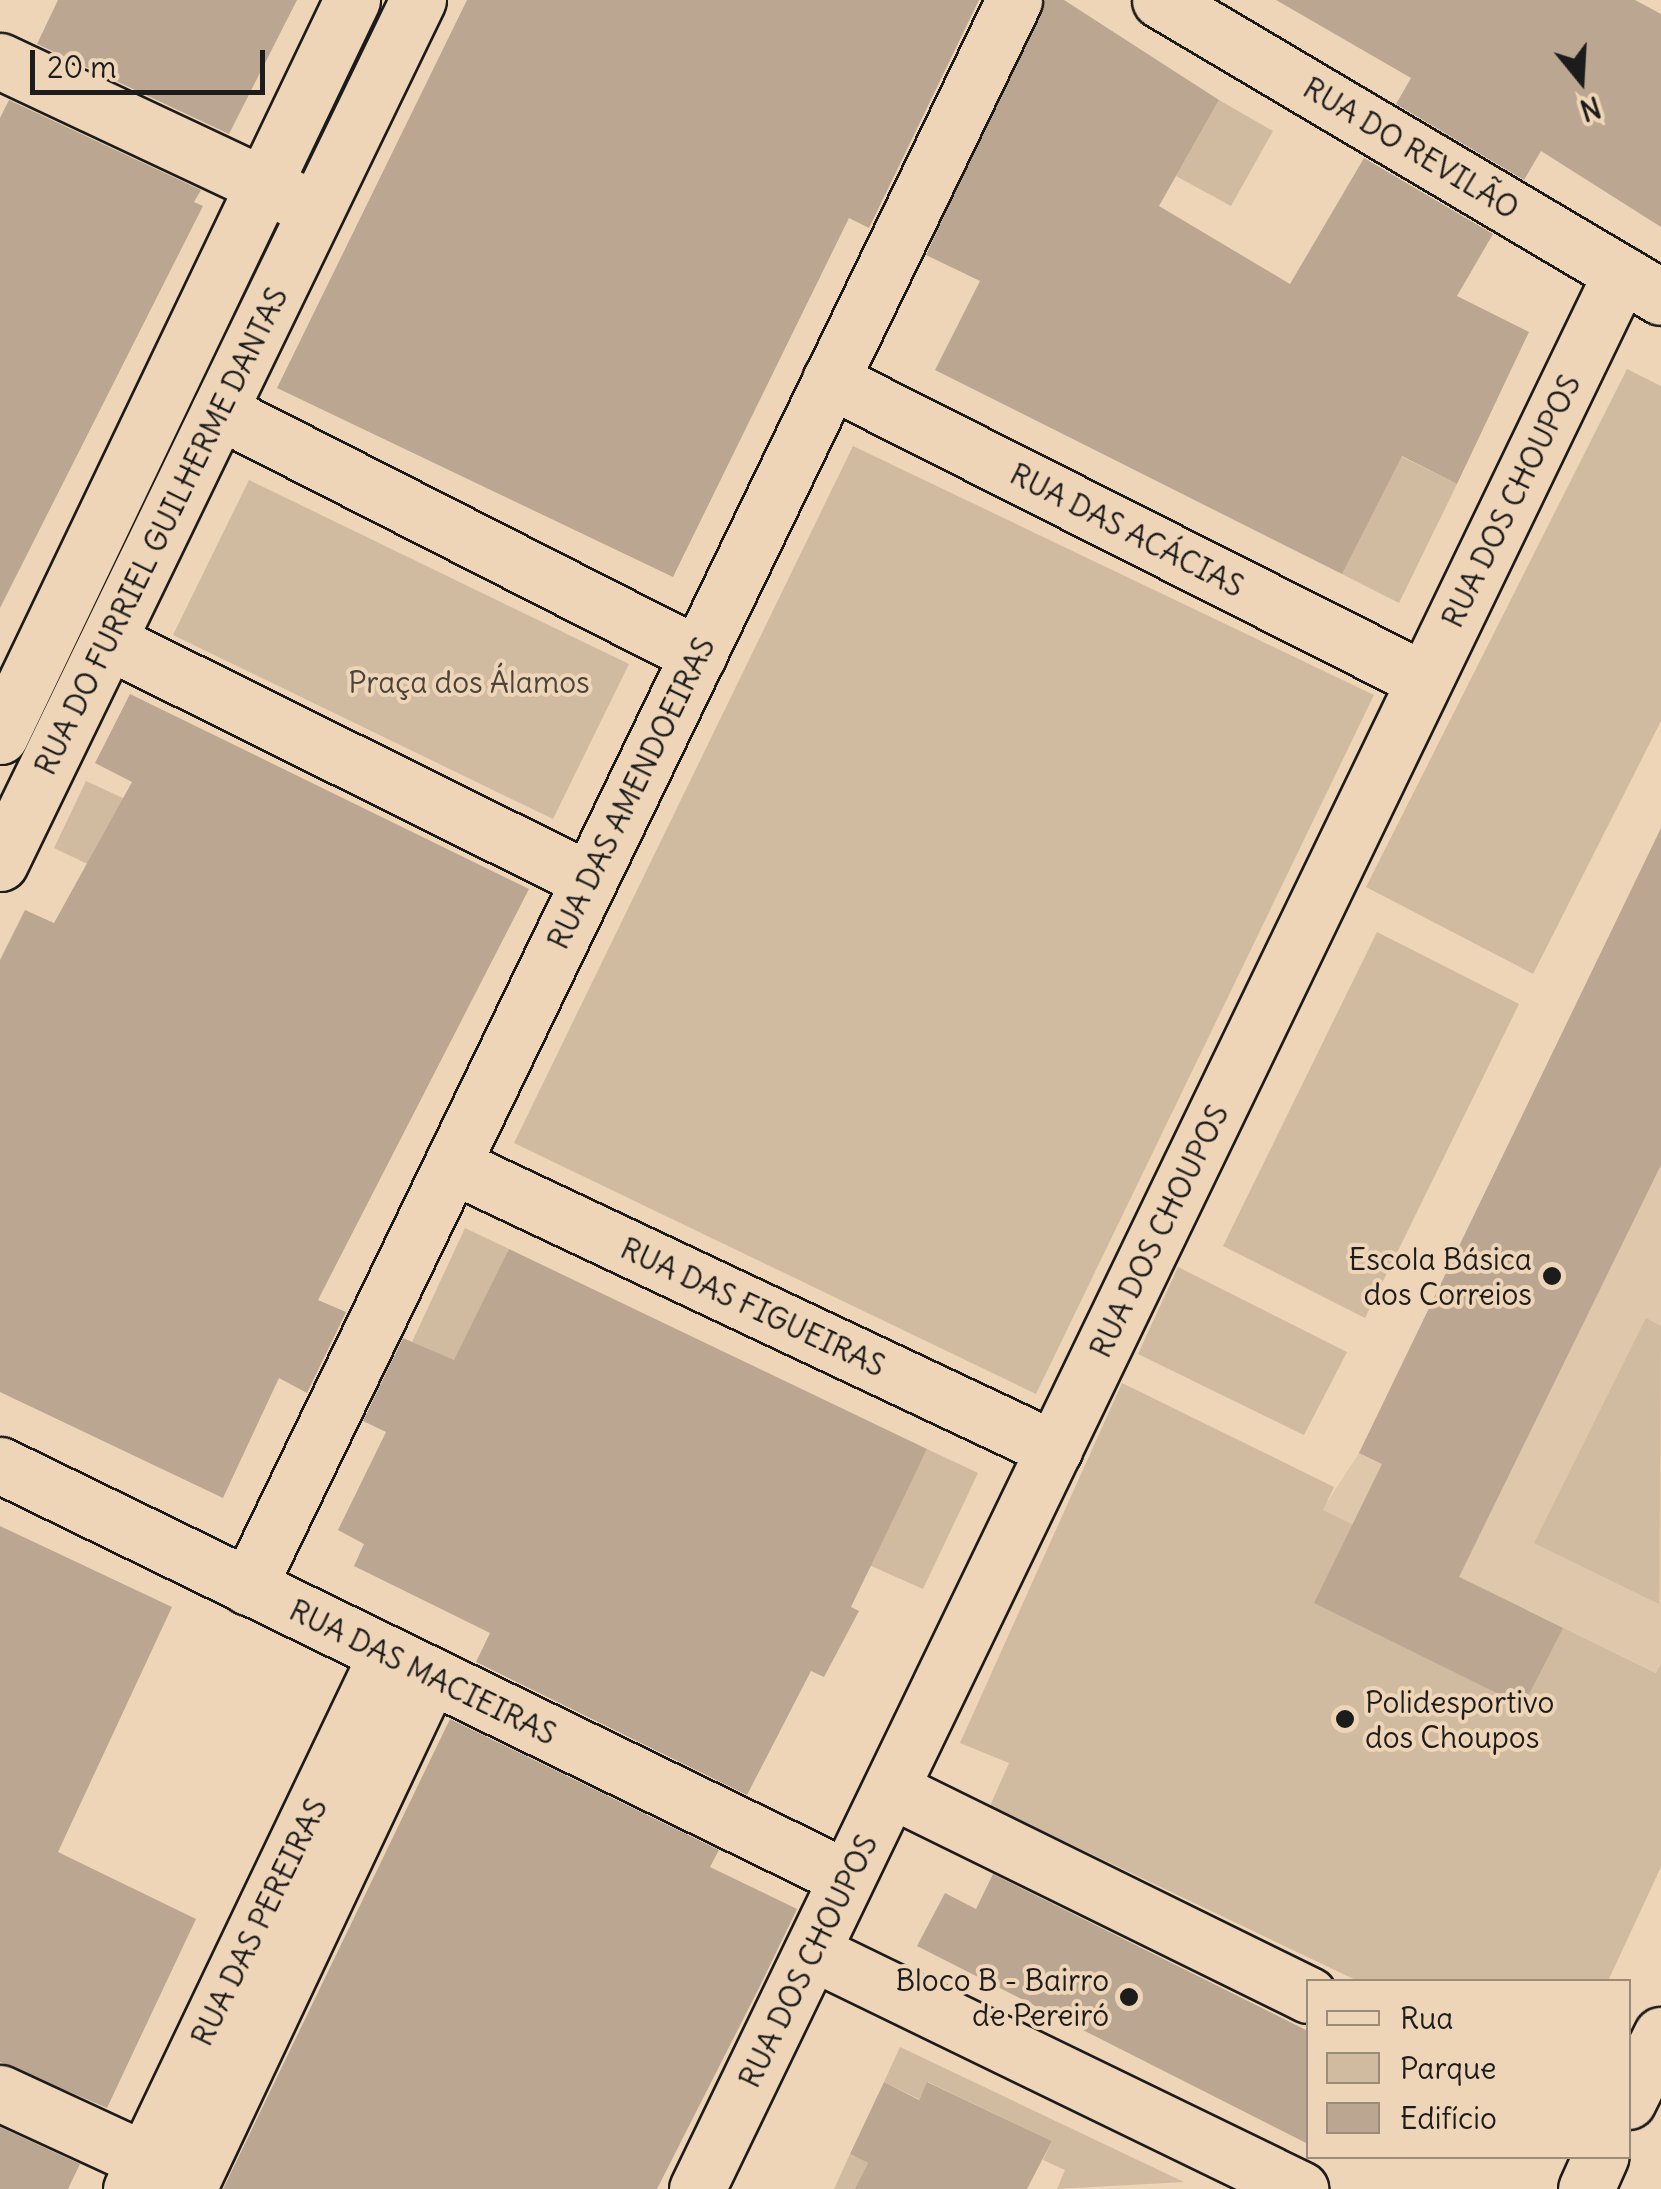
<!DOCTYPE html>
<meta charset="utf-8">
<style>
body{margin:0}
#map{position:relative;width:1661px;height:2189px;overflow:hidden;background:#efd5b7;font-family:Delius,sans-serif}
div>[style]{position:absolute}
.built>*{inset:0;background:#dfc7ac}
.green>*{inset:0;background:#d0baa0}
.building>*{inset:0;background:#bba791}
.roads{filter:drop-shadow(2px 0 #1c1c1c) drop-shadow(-2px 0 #1c1c1c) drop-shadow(0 2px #1c1c1c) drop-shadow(0 -2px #1c1c1c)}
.street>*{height:55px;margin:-27.5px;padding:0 27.5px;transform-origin:27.5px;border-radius:27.5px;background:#efd5b7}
.secondary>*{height:55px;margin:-27.5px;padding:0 27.5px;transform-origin:27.5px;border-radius:27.5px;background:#efd5b7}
.dots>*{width:28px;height:28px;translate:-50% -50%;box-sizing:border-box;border:5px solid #efd5b7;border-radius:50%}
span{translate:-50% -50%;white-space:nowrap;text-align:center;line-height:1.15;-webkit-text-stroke:8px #efd5b7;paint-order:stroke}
.street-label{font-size:30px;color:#1c1c1c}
.park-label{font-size:30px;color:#49443d}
.poi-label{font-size:30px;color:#1c1c1c}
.right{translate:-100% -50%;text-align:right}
.left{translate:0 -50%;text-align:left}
.legend{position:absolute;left:1306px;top:1979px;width:325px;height:180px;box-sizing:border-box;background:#efd5b7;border:2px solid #9b8b79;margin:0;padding:12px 18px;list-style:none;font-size:30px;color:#1c1c1c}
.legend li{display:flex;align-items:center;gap:20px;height:50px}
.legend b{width:50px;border:2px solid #9b8b79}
.north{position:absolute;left:1531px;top:30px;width:100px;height:100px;-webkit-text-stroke:8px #efd5b7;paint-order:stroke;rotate:162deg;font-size:28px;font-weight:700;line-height:40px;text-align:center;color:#1c1c1c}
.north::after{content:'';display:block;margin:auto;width:35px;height:45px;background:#1c1c1c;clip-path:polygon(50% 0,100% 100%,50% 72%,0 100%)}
.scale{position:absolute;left:30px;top:50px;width:235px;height:45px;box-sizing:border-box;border:5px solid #1c1c1c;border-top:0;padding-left:12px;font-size:30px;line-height:35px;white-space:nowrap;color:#1c1c1c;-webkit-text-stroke:8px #efd5b7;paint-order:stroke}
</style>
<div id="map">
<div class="built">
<div style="clip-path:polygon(1661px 831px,1661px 1675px,1322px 1510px,1359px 1453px)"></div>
</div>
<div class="green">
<div style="clip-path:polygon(1219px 100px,1273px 131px,1231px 206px,1176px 176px)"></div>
<div style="clip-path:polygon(1627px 369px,1661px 386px,1661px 721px,1533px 974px,1366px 887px)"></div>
<div style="clip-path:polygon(1364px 438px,1457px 484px,1399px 603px,1342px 574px)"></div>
<div style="clip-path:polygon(853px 446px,1374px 695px,1036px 1394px,514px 1143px)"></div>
<div style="clip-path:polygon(249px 480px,629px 664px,553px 819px,173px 635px)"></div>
<div style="clip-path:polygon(86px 781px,151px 811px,119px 879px,54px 848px)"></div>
<div style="clip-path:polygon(1377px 932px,1519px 1004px,1365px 1318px,1223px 1246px)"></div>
<div style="clip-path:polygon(465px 1228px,509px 1249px,476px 1370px,412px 1342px)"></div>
<div style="clip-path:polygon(1178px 1267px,1347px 1352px,1304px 1435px,1138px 1354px)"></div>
<div style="clip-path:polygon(1646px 1318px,1661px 1326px,1659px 1604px,1534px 1543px)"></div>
<div style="clip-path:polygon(1122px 1383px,1334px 1487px,1323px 1510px,1656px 1673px,1661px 1664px,1661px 1867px,1608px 1981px,1358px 1981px,990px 1806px,1009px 1763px,960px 1743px)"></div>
<div style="clip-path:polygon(927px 1449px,978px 1473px,923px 1589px,869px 1565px)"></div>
<div style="clip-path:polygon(900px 2047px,1184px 2182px,1057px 2189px,1065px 2170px,1043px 2160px,1052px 2141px,928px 2082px,919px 2099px,884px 2082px)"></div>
<div style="clip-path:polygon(850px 2154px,868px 2163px,861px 2178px,885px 2189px,834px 2189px)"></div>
</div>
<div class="building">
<div style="clip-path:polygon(58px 0,297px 0,229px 134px,37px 44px)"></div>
<div style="clip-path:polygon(467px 0,979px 0,869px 228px,849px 218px,673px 577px,277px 388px)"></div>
<div style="clip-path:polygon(1045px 0,1064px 0,1219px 100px,1159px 206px,1290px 284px,1364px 158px,1493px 234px,1457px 296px,1529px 332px,1457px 484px,1402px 456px,1342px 574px,935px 370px,980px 281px,926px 255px)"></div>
<div style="clip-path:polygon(1276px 0,1635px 0,1661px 14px,1661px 227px,1541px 151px,1524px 180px,1396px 104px,1411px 78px)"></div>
<div style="clip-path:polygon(9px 100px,201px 190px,194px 202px,203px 206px,0 608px,0 118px)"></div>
<div style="clip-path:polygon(130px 694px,529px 889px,318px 1300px,346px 1312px,307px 1393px,279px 1378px,223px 1498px,0 1392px,0 960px,25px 910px,54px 923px,132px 782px,95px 763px)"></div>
<div style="clip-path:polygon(1661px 828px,1661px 1165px,1459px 1577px,1563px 1628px,1523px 1706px,1314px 1603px,1382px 1464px,1359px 1453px)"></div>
<div style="clip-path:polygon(509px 1249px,927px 1449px,851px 1607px,859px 1611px,824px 1677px,811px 1671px,747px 1795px,476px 1662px,490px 1633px,354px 1566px,364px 1544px,338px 1530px,386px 1432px,363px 1421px,403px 1338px,454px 1360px)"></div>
<div style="clip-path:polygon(0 1526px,172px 1607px,58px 1852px,196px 1919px,107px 2108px,0 2062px)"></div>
<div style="clip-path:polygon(450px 1719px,719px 1850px,710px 1867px,797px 1909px,759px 1988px,657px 2189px,223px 2189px)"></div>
<div style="clip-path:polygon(993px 1874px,1308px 2031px,1308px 2144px,917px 1946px,945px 1893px,976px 1909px)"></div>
<div style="clip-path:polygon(884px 2082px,919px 2100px,927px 2082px,1052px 2141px,1027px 2189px,855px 2189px,868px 2163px,850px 2154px)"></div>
<div style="clip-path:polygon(0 2127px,80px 2164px,68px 2189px,0 2189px)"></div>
</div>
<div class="roads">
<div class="street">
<div style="left:0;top:61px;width:327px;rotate:25.2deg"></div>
<div style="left:830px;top:380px;width:665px;rotate:26.8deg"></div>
<div style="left:219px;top:411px;width:538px;rotate:26.99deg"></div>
<div style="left:108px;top:641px;width:537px;rotate:26.42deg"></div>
<div style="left:0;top:736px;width:816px;rotate:-64.44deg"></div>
<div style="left:0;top:863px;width:959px;rotate:-64.16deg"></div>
<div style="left:452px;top:1165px;width:666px;rotate:25.26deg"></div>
<div style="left:0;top:1465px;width:942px;rotate:25.99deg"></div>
<div style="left:248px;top:1587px;width:1762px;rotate:-64.23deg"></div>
<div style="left:894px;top:1791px;width:462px;rotate:26.2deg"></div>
<div style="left:812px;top:1952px;width:543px;rotate:25.9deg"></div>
<div style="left:0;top:2093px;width:160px;rotate:24.8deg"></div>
<div style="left:1628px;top:2101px;width:74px;rotate:-63.4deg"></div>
<div style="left:131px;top:2189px;width:592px;rotate:-64.47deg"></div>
<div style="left:188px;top:2189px;width:567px;rotate:-64.75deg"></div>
<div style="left:697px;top:2189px;width:2127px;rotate:-64.25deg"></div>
<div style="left:1586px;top:2189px;width:36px;rotate:-66deg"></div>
</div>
<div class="secondary">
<div style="left:1160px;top:0;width:582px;rotate:30.66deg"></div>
</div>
</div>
<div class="dots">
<div style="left:1552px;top:1276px;background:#1c1c1c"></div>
<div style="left:1345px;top:1719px;background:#1c1c1c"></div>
<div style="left:1129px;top:1997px;background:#1c1c1c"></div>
</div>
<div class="street-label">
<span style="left:1411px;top:148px;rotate:31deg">RUA DO REVILÃO</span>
<span style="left:1511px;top:501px;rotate:-64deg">RUA DOS CHOUPOS</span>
<span style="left:1127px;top:530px;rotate:27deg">RUA DAS ACÁCIAS</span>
<span style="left:161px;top:531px;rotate:-64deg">RUA DO FURRIEL GUILHERME DANTAS</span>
<span style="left:631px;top:793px;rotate:-64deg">RUA DAS AMENDOEIRAS</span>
<span style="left:1159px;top:1231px;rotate:-64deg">RUA DOS CHOUPOS</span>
<span style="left:753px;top:1307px;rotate:25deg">RUA DAS FIGUEIRAS</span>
<span style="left:423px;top:1672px;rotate:26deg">RUA DAS MACIEIRAS</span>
<span style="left:259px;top:1922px;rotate:-64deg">RUA DAS PEREIRAS</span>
<span style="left:808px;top:1961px;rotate:-64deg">RUA DOS CHOUPOS</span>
</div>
<div class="park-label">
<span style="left:469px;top:682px">Praça dos Álamos</span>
</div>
<div class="poi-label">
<span class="right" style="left:1532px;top:1276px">Escola Básica<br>dos Correios</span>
<span class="left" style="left:1365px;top:1719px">Polidesportivo<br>dos Choupos</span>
<span class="right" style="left:1109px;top:1997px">Bloco B - Bairro<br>de Pereiró</span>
</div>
<ul class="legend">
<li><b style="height:12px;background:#efd5b7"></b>Rua</li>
<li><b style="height:28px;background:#d0baa0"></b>Parque</li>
<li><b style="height:28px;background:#bba791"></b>Edifício</li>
</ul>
<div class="north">N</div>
<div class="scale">20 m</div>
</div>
